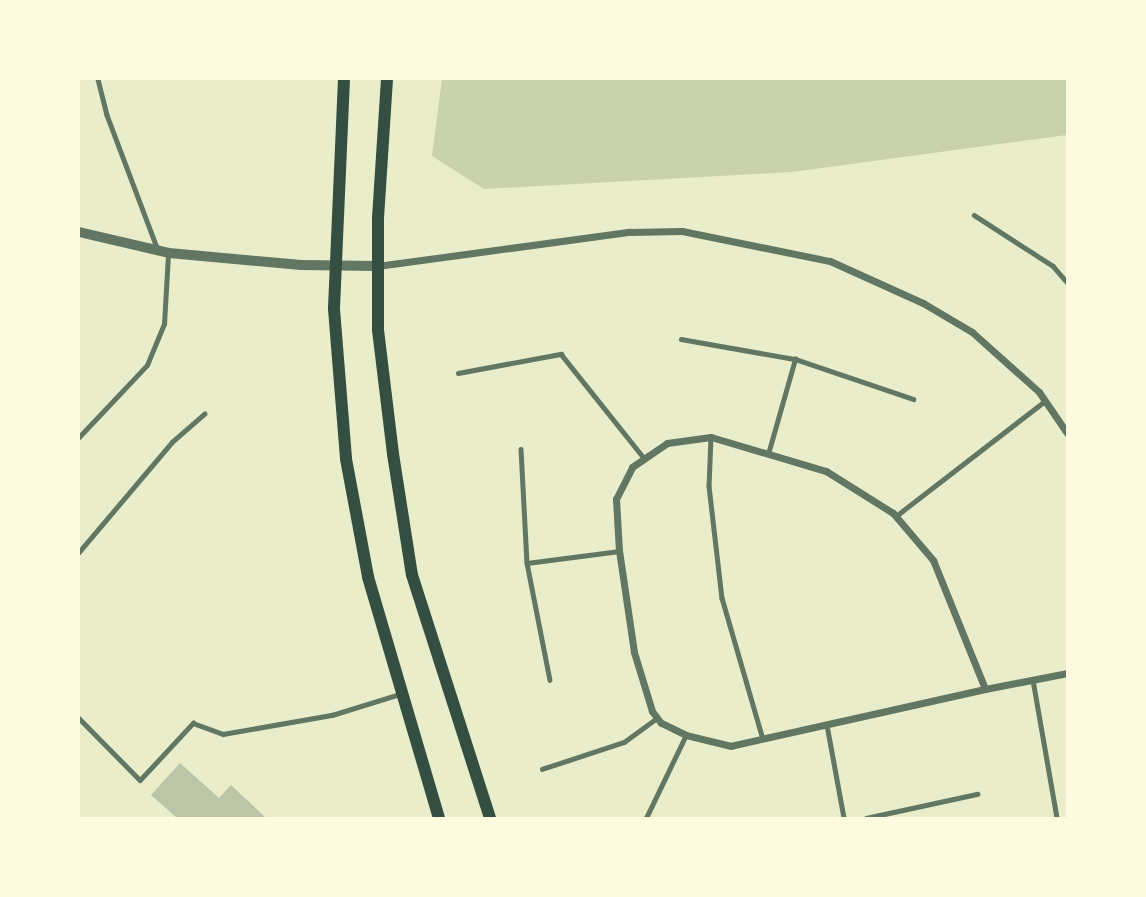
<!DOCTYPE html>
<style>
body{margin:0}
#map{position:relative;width:1146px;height:897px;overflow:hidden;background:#e9edc9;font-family:Quicksand,sans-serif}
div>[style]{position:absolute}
.green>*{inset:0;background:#cad2ad}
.building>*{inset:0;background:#bcc5a7}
.service>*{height:4.5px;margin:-2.25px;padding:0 2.25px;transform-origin:2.25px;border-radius:2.25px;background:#617663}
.minor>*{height:7px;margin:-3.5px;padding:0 3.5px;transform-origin:3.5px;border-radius:3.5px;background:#617663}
.tertiary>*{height:10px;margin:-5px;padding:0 5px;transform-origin:5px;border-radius:5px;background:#617663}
.primary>*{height:12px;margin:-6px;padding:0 6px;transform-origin:6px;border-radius:6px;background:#344e41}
span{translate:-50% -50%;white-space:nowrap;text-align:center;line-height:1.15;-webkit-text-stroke:7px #fefae0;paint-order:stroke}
.frame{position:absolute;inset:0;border:80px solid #fefae0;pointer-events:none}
</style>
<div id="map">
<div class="green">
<div style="clip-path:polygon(442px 79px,1067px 79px,1067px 135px,792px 172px,484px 189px,432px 156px)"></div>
</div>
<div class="building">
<div style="clip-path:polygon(180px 763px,219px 798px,231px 785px,266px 818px,177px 818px,151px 795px)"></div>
</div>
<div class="service">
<div style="left:98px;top:79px;width:37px;rotate:76deg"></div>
<div style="left:107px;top:115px;width:144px;rotate:69.3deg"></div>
<div style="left:974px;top:215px;width:94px;rotate:32.8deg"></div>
<div style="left:1053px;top:266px;width:21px;rotate:49deg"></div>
<div style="left:681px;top:339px;width:116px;rotate:10deg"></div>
<div style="left:458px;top:373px;width:105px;rotate:-10.5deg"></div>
<div style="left:561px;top:354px;width:133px;rotate:51.4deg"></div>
<div style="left:79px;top:437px;width:99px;rotate:-46.6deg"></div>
<div style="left:147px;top:365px;width:44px;rotate:-67.5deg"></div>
<div style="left:164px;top:324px;width:69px;rotate:-86.7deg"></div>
<div style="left:711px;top:437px;width:49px;rotate:92.3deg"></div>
<div style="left:709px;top:486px;width:113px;rotate:83.4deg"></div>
<div style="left:722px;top:598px;width:147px;rotate:73.8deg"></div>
<div style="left:521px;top:449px;width:114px;rotate:87deg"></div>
<div style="left:527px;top:563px;width:119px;rotate:78.9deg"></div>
<div style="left:768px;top:454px;width:99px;rotate:-74.1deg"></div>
<div style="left:795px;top:359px;width:125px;rotate:18.7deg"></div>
<div style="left:896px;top:516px;width:188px;rotate:-37.7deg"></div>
<div style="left:79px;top:552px;width:144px;rotate:-49.8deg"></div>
<div style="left:172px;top:442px;width:43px;rotate:-41.2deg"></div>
<div style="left:527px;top:563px;width:93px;rotate:-7.4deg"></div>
<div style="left:1033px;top:680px;width:140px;rotate:80.1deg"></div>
<div style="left:79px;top:718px;width:87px;rotate:45.5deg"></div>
<div style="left:140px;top:780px;width:78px;rotate:-47.1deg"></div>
<div style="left:193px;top:723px;width:32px;rotate:20deg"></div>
<div style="left:223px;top:734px;width:111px;rotate:-9.9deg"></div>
<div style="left:332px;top:715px;width:71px;rotate:-17.2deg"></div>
<div style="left:827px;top:725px;width:95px;rotate:79.6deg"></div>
<div style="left:542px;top:769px;width:86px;rotate:-18.2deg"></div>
<div style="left:624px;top:742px;width:41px;rotate:-36deg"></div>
<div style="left:646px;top:818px;width:92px;rotate:-64.3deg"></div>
<div style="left:866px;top:818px;width:114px;rotate:-12.2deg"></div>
</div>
<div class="minor">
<div style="left:377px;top:266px;width:255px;rotate:-7.7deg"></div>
<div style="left:630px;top:232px;width:52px;rotate:-1.1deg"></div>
<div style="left:682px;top:231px;width:151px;rotate:11.5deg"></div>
<div style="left:830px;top:261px;width:102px;rotate:24.3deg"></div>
<div style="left:923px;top:303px;width:57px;rotate:30.6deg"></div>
<div style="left:972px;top:332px;width:90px;rotate:41.8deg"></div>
<div style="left:1039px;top:392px;width:50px;rotate:55.7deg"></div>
<div style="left:711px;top:437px;width:120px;rotate:16.5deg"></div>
<div style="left:826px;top:471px;width:79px;rotate:32.1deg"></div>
<div style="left:893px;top:513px;width:62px;rotate:49.6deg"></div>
<div style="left:933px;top:560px;width:139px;rotate:68deg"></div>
<div style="left:985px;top:689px;width:260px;rotate:167.4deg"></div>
<div style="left:731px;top:746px;width:46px;rotate:-166.3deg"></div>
<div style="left:686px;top:735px;width:28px;rotate:-154deg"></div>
<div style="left:661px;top:723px;width:15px;rotate:-127deg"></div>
<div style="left:652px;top:711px;width:62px;rotate:-107deg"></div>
<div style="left:634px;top:652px;width:102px;rotate:-98.4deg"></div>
<div style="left:619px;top:551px;width:52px;rotate:-93.3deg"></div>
<div style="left:616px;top:499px;width:36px;rotate:-63deg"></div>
<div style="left:632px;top:467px;width:42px;rotate:-34.4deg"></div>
<div style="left:667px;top:443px;width:44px;rotate:-7.8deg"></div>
<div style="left:985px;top:689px;width:84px;rotate:-11deg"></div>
</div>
<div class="tertiary">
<div style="left:79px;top:232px;width:92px;rotate:13.1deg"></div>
<div style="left:169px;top:253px;width:133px;rotate:5.2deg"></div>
<div style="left:301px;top:265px;width:76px;rotate:0.8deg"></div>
</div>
<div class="primary">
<div style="left:344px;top:79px;width:230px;rotate:92.5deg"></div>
<div style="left:334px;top:309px;width:150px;rotate:85.4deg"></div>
<div style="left:346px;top:459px;width:120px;rotate:79.4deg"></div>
<div style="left:368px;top:577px;width:251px;rotate:73.6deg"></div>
<div style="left:387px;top:79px;width:139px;rotate:93.7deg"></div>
<div style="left:378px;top:218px;width:112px;rotate:90deg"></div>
<div style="left:378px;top:330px;width:125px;rotate:83.1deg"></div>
<div style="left:393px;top:454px;width:122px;rotate:81.1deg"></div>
<div style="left:412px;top:575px;width:255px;rotate:72.2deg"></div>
</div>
<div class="frame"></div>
</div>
